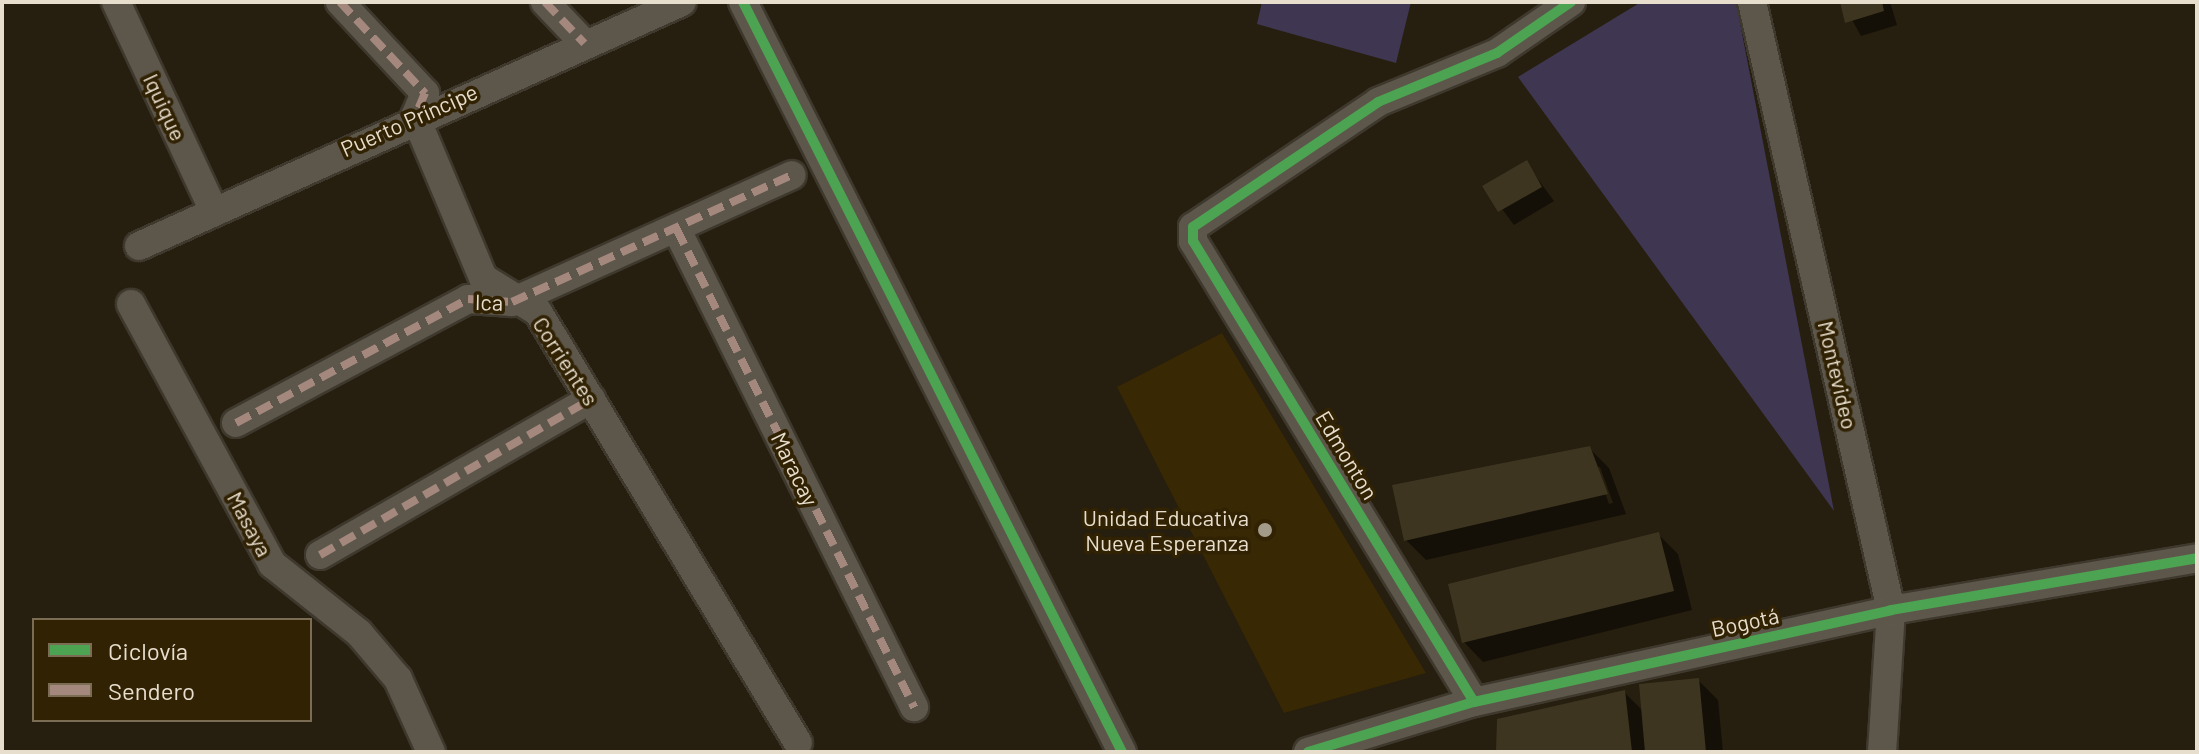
<!DOCTYPE html>
<meta charset="utf-8">
<style>
body{margin:0}
#map{position:relative;width:2199px;height:754px;overflow:hidden;background:#261e0e;font-family:Barlow,sans-serif}
div>[style]{position:absolute}
.built>*{inset:0;background:#382804}
.green>*{inset:0;background:#3f3751}
.shadow>*{inset:0;background:#0007}
.building>*{inset:0;background:#3e3521}
.roads{filter:drop-shadow(2px 0 #3e382d) drop-shadow(-2px 0 #3e382d) drop-shadow(0 2px #3e382d) drop-shadow(0 -2px #3e382d)}
.street>*{height:28px;margin:-14px;padding:0 14px;transform-origin:14px;border-radius:14px;background:#5d574b}
.quiet>*{height:8px;margin-top:-4px;transform-origin:0;background:repeating-linear-gradient(90deg,#a5887d 0 16px,transparent 0 24px)}
.cycleway>*{height:10px;margin:-5px;padding:0 5px;transform-origin:5px;border-radius:5px;background:#4ca352}
.dots>*{width:22px;height:22px;translate:-50% -50%;box-sizing:border-box;border:4px solid #312204;border-radius:50%}
span{translate:-50% -50%;white-space:nowrap;text-align:center;line-height:1.15;-webkit-text-stroke:7px #312204;paint-order:stroke}
.street-label{font-size:22px;color:#e7decd}
.poi-label{font-size:22px;color:#e7decd}
.right{translate:-100% -50%;text-align:right}
.frame{position:absolute;inset:0;border:4px solid #e7decd;pointer-events:none}
.legend{position:absolute;left:32px;top:618px;width:280px;height:104px;box-sizing:border-box;background:#312204;border:2px solid #7a6d54;margin:0;padding:10px 14px;list-style:none;font-size:24px;color:#e7decd}
.legend li{display:flex;align-items:center;gap:16px;height:40px}
.legend b{width:40px;border:2px solid #7a6d54}
</style>
<div id="map">
<div class="built">
<div style="clip-path:polygon(1222px 333px,1426px 673px,1284px 713px,1117px 387px)"></div>
</div>
<div class="green">
<div style="clip-path:polygon(1262px 2px,1411px 2px,1396px 63px,1257px 24px)"></div>
<div style="clip-path:polygon(1641px 2px,1736px 2px,1834px 511px,1518px 77px)"></div>
</div>
<div class="shadow">
<div style="clip-path:polygon(1842px 2px,1890px 2px,1897px 25px,1861px 36px)"></div>
<div style="clip-path:polygon(1526px 163px,1554px 201px,1514px 225px,1485px 186px)"></div>
<div style="clip-path:polygon(evenodd,1589px 448px,1609px 468px,1626px 514px,1426px 560px,1406px 540px,1589px 448px,1596px 467px,1600px 467px,1613px 503px,1609px 504px,1596px 467px)"></div>
<div style="clip-path:polygon(1658px 534px,1678px 554px,1692px 610px,1483px 662px,1464px 642px)"></div>
<div style="clip-path:polygon(1698px 680px,1718px 700px,1723px 752px,1498px 752px,1624px 692px,1644px 712px)"></div>
</div>
<div class="building">
<div style="clip-path:polygon(1840px 2px,1882px 2px,1884px 11px,1845px 23px)"></div>
<div style="clip-path:polygon(1527px 160px,1542px 187px,1498px 212px,1482px 186px)"></div>
<div style="clip-path:polygon(1590px 446px,1608px 494px,1404px 541px,1392px 485px)"></div>
<div style="clip-path:polygon(1659px 532px,1674px 591px,1462px 643px,1448px 584px)"></div>
<div style="clip-path:polygon(1699px 678px,1706px 752px,1645px 752px,1639px 684px)"></div>
<div style="clip-path:polygon(1625px 690px,1632px 752px,1496px 752px,1497px 719px)"></div>
</div>
<div class="roads">
<div class="street">
<div style="left:116px;top:2px;width:231px;rotate:64.9deg"></div>
<div style="left:340px;top:2px;width:125px;rotate:47deg"></div>
<div style="left:425px;top:93px;width:25px;rotate:113deg"></div>
<div style="left:415px;top:116px;width:176px;rotate:67.2deg"></div>
<div style="left:483px;top:278px;width:65px;rotate:31.7deg"></div>
<div style="left:538px;top:312px;width:503px;rotate:58.9deg"></div>
<div style="left:545px;top:2px;width:57px;rotate:46.4deg"></div>
<div style="left:743px;top:2px;width:840px;rotate:63.19deg"></div>
<div style="left:1752px;top:2px;width:624px;rotate:77.12deg"></div>
<div style="left:1891px;top:610px;width:142px;rotate:93.6deg"></div>
<div style="left:677px;top:230px;width:533px;rotate:63.58deg"></div>
<div style="left:139px;top:246px;width:595px;rotate:-24.2deg"></div>
<div style="left:131px;top:304px;width:296px;rotate:61.5deg"></div>
<div style="left:272px;top:564px;width:111px;rotate:38.4deg"></div>
<div style="left:359px;top:633px;width:60px;rotate:49.7deg"></div>
<div style="left:398px;top:679px;width:80px;rotate:65.7deg"></div>
<div style="left:236px;top:423px;width:263px;rotate:-28.1deg"></div>
<div style="left:468px;top:299px;width:44px;rotate:3.9deg"></div>
<div style="left:512px;top:302px;width:307px;rotate:-24.4deg"></div>
<div style="left:320px;top:555px;width:313px;rotate:-29.9deg"></div>
<div style="left:1474px;top:702px;width:540px;rotate:-121.36deg"></div>
<div style="left:1193px;top:241px;width:14px;rotate:-90deg"></div>
<div style="left:1193px;top:227px;width:223px;rotate:-34deg"></div>
<div style="left:1378px;top:102px;width:129px;rotate:-22.4deg"></div>
<div style="left:1497px;top:53px;width:90px;rotate:-34.6deg"></div>
<div style="left:1308px;top:752px;width:173px;rotate:-16.8deg"></div>
<div style="left:1474px;top:702px;width:427px;rotate:-12.4deg"></div>
<div style="left:1891px;top:610px;width:310px;rotate:-9.6deg"></div>
</div>
</div>
<div class="quiet">
<div style="left:340px;top:2px;width:125px;rotate:47deg"></div>
<div style="left:425px;top:93px;width:25px;rotate:113deg"></div>
<div style="left:545px;top:2px;width:57px;rotate:46.4deg"></div>
<div style="left:677px;top:230px;width:533px;rotate:63.58deg"></div>
<div style="left:236px;top:423px;width:263px;rotate:-28.1deg"></div>
<div style="left:468px;top:299px;width:44px;rotate:3.9deg"></div>
<div style="left:512px;top:302px;width:307px;rotate:-24.4deg"></div>
<div style="left:320px;top:555px;width:313px;rotate:-29.9deg"></div>
</div>
<div class="cycleway">
<div style="left:743px;top:2px;width:840px;rotate:63.19deg"></div>
<div style="left:1474px;top:702px;width:540px;rotate:-121.36deg"></div>
<div style="left:1193px;top:241px;width:14px;rotate:-90deg"></div>
<div style="left:1193px;top:227px;width:223px;rotate:-34deg"></div>
<div style="left:1378px;top:102px;width:129px;rotate:-22.4deg"></div>
<div style="left:1497px;top:53px;width:90px;rotate:-34.6deg"></div>
<div style="left:1308px;top:752px;width:173px;rotate:-16.8deg"></div>
<div style="left:1474px;top:702px;width:427px;rotate:-12.4deg"></div>
<div style="left:1891px;top:610px;width:310px;rotate:-9.6deg"></div>
</div>
<div class="dots">
<div style="left:1265px;top:530px;background:#a39b8a"></div>
</div>
<div class="street-label">
<span style="left:165px;top:107px;rotate:65deg">Iquique</span>
<span style="left:409px;top:120px;rotate:-24deg">Puerto Príncipe</span>
<span style="left:489px;top:302px;rotate:1deg">Ica</span>
<span style="left:566px;top:361px;rotate:57deg">Corrientes</span>
<span style="left:1838px;top:375px;rotate:77deg">Montevideo</span>
<span style="left:1347px;top:455px;rotate:59deg">Edmonton</span>
<span style="left:795px;top:469px;rotate:64deg">Maracay</span>
<span style="left:250px;top:524px;rotate:62deg">Masaya</span>
<span style="left:1745px;top:622px;rotate:-12deg">Bogotá</span>
</div>
<div class="poi-label">
<span class="right" style="left:1249px;top:530px">Unidad Educativa<br>Nueva Esperanza</span>
</div>
<div class="frame"></div>
<ul class="legend">
<li><b style="height:10px;background:#4ca352"></b>Ciclovía</li>
<li><b style="height:10px;background:#a5887d"></b>Sendero</li>
</ul>
</div>
